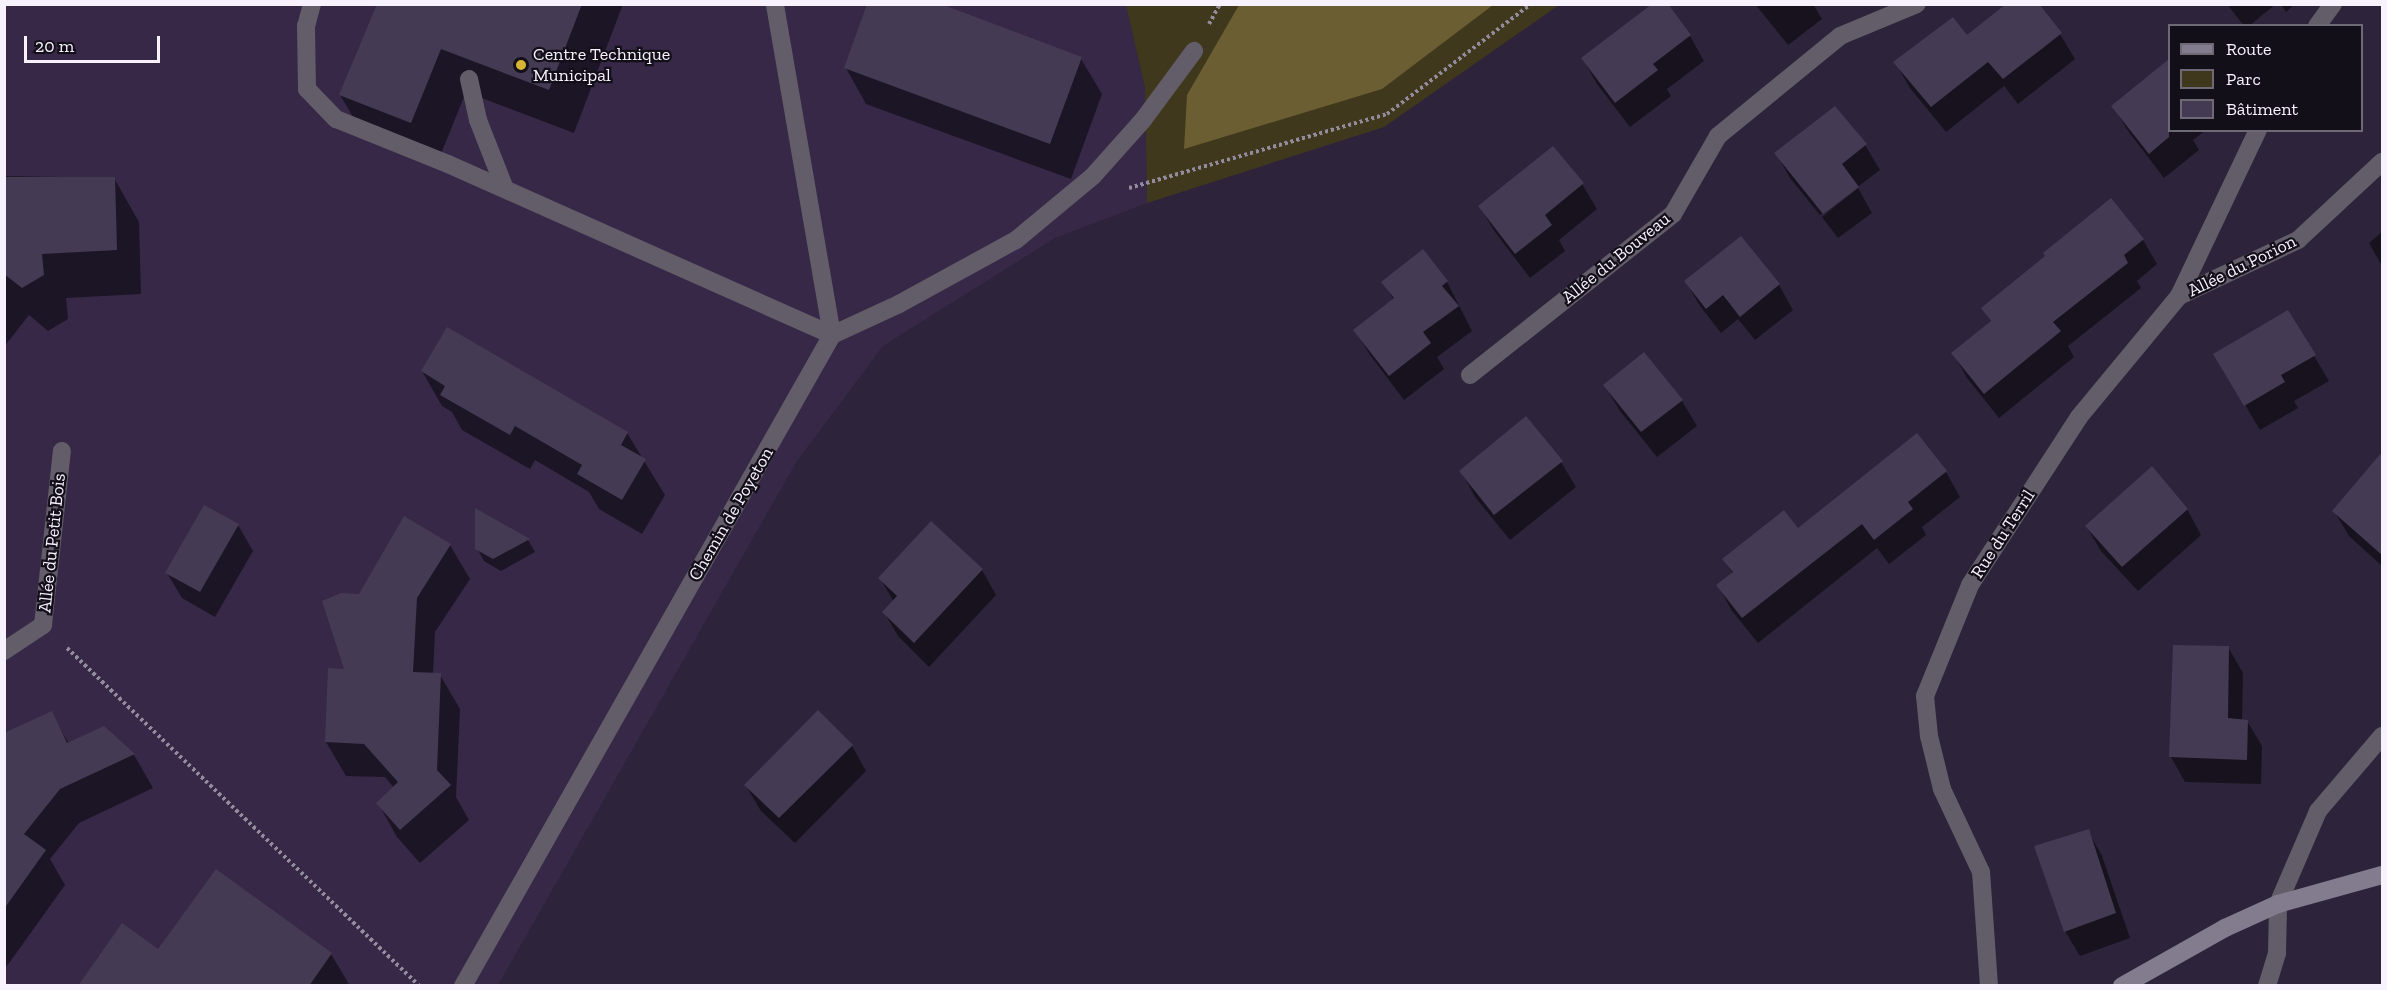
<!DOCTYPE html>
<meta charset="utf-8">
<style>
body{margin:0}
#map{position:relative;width:2387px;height:990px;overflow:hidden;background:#2d233a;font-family:"Zilla Slab",serif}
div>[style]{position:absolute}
.built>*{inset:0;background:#362846}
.green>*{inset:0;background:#40381d}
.forest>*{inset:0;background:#6b5e32}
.shadow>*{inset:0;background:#0007}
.building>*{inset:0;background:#453a53}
.path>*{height:4px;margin-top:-2px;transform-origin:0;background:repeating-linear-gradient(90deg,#938c9d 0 3px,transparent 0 6px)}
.lane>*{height:18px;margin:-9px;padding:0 9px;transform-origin:9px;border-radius:9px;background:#625d69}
.street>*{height:18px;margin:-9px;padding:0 9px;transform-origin:9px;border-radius:9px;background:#625d69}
.secondary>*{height:18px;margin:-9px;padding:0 9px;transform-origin:9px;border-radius:9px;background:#837b8e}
.dots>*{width:16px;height:16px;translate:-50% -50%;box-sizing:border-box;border:3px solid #130f19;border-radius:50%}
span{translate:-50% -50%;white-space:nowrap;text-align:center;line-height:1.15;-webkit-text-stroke:4.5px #130f19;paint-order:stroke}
.poi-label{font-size:18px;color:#f7f2fe}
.left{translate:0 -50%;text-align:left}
.street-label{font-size:18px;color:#f7f2fe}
.frame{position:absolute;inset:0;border:6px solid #f7f2fe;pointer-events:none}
.legend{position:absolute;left:2168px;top:24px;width:195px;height:108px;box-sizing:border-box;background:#130f19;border:2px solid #6e6a75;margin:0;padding:8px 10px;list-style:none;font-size:18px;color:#f7f2fe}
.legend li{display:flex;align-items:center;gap:12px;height:30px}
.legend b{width:30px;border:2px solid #6e6a75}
.scale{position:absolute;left:24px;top:36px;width:136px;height:27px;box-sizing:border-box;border:3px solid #f7f2fe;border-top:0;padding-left:8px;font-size:18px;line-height:21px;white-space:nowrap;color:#f7f2fe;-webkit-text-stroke:4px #130f19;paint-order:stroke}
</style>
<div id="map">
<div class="built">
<div style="clip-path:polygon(5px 5px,1126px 5px,1145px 88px,1147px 203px,1055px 238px,883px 346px,797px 461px,498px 985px,5px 986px)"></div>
</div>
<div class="green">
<div style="clip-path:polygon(1126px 5px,1559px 5px,1384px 127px,1147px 203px,1145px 88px)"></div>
</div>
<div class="forest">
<div style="clip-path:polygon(1239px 5px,1239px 4px,1493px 5px,1382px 89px,1184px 149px,1187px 95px)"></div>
</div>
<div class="shadow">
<div style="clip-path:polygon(379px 4px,623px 4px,574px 133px,466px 92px,436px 166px,366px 139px,340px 95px)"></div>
<div style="clip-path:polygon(1666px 4px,1690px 36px,1704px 61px,1667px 89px,1671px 96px,1630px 127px,1597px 84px,1583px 59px)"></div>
<div style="clip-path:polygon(1755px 4px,1813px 4px,1822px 19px,1788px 45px)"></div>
<div style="clip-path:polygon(2227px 4px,2276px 4px,2249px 26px,2244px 26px)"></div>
<div style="clip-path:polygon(2281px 4px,2295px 4px,2286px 12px)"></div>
<div style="clip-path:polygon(2060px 34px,2075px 59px,2018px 104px,2004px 86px,1946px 132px,1910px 88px,1895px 62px,1967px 37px)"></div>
<div style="clip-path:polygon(1081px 59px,1102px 94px,1071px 179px,866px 104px,846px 68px)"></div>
<div style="clip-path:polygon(2170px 61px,2170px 130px,2206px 130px,2193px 140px,2199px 150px,2164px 178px,2128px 131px,2113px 106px)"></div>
<div style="clip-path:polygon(1865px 145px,1880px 170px,1820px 215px,1790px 178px,1776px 153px)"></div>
<div style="clip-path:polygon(4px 176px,114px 178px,139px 222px,141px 294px,66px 298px,68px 319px,48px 331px,29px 315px,4px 347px)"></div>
<div style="clip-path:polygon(1582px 184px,1597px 209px,1559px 240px,1565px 251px,1530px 278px,1495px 232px,1480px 207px)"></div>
<div style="clip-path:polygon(1858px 188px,1872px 213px,1838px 238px,1822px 217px)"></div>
<div style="clip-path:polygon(2382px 232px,2382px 266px,2369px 243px)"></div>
<div style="clip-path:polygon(1740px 238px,1779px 285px,1793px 310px,1755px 340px,1738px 319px,1721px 333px,1700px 306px,1686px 282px)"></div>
<div style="clip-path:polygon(2143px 240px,2157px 264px,2137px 281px,2141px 288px,2068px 346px,2074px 357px,1999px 418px,1967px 378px,1953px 353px,1991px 322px,1983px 309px)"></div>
<div style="clip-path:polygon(1383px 282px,1447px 282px,1472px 331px,1437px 357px,1444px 369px,1404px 400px,1370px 355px,1355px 330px,1394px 300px)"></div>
<div style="clip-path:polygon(2288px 312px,2329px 381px,2294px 401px,2298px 408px,2260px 430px,2215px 354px)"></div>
<div style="clip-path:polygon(422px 371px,627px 433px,665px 495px,642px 534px,599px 509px,589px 492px,535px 460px,530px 469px,462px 430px,452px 412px,442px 406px)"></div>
<div style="clip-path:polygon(1605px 386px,1682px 401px,1697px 426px,1657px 457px,1620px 411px)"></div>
<div style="clip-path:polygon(1561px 462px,1576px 487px,1510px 540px,1475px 497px,1461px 471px)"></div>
<div style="clip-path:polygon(2372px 466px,2382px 475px,2382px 566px,2349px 536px,2334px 511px)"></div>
<div style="clip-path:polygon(1946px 472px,1960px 497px,1922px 527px,1926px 535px,1889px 564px,1877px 548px,1758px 643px,1732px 611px,1718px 585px,1733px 574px,1724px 559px)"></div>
<div style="clip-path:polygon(2187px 509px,2201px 535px,2138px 591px,2101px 551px,2086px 526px)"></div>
<div style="clip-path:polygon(477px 511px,528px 540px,535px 552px,501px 571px,484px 561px,477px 548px)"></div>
<div style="clip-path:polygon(931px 523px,982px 570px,996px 595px,929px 667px,898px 636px,884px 612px,894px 602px,880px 578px)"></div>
<div style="clip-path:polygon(238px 525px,253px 551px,215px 617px,182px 598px,167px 573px)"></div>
<div style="clip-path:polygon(450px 545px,470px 579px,435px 632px,433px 674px,440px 675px,460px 709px,456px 797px,469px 820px,420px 863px,397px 837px,378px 803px,394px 788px,385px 777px,346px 776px,326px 742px,346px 671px,360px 596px)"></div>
<div style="clip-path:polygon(2174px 646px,2228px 647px,2243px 673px,2242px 721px,2247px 721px,2262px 746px,2261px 784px,2185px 782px,2171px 757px)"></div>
<div style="clip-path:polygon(51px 713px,69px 744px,103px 728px,134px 755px,153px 788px,79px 823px,50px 859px,65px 885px,7px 966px,4px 964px,4px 737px)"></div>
<div style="clip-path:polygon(852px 746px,866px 771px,795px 843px,761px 811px,746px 786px)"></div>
<div style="clip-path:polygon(2088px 831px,2102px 856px,2130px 938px,2080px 956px,2065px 931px)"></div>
<div style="clip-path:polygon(158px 951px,331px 954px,350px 986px,80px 986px)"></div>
</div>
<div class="building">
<div style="clip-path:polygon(377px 4px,582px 4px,549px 90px,441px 49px,411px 123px,339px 95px)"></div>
<div style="clip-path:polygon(867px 4px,941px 4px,1082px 57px,1050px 144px,844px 68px)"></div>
<div style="clip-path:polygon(1652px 4px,1668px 4px,1691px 35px,1653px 64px,1658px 70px,1615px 103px,1581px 58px)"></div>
<div style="clip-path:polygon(2006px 4px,2039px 4px,2062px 33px,2003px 79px,1988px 62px,1931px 107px,1893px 62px,1953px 17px,1967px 35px)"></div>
<div style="clip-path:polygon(2169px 59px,2169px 137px,2149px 154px,2111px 106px)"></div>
<div style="clip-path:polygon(1835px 106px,1867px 144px,1842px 164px,1859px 187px,1823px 214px,1774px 153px)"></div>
<div style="clip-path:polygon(1553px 146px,1584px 183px,1545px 215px,1552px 225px,1515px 254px,1478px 206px)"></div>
<div style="clip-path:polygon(4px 177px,115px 177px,117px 250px,42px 254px,44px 275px,22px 288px,4px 274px)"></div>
<div style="clip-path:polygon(2111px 198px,2144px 239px,2124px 255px,2128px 263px,2053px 322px,2061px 331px,1984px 394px,1951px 353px,1991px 321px,1981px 308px,2045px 256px,2043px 253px)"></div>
<div style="clip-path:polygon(1741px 236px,1780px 284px,1740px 317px,1723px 295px,1706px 309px,1684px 281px)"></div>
<div style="clip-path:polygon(1423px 249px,1448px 281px,1442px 286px,1459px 306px,1423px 332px,1431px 343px,1389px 376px,1353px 330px,1394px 298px,1381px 282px)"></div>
<div style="clip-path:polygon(2288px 310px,2316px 355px,2281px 375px,2285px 382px,2244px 406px,2213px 354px)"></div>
<div style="clip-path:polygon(447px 327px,628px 432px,621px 445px,646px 459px,622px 500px,577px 474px,582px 465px,515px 426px,510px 435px,440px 395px,445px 386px,421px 371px)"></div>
<div style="clip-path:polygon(1644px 352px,1683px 400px,1641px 432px,1603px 385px)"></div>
<div style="clip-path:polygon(1526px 416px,1563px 461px,1494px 515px,1459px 471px)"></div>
<div style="clip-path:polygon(1917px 433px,1947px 471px,1908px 502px,1913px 509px,1874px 540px,1862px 524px,1742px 618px,1716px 585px,1733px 572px,1722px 559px,1784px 510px,1798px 528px)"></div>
<div style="clip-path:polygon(2382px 452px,2382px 555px,2332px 511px)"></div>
<div style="clip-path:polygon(2152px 466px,2188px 509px,2122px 567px,2085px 526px)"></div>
<div style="clip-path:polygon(204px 505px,239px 524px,200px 592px,165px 573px)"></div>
<div style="clip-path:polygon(475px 508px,530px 539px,493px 559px,475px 549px)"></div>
<div style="clip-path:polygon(404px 516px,451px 544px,417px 598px,413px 672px,441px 673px,437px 770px,451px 785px,400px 830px,376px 803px,398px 782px,364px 744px,325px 742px,328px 668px,344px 669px,322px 601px,341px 593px,359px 594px)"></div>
<div style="clip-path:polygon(931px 521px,983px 569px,914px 643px,882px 612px,897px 596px,878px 578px)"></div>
<div style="clip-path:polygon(2173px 645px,2229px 646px,2228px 718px,2248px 720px,2247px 760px,2169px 757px)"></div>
<div style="clip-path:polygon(818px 710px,853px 745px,779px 818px,744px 785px)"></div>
<div style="clip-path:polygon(52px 711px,67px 743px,104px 726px,135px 754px,60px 789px,24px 834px,46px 850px,4px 909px,4px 733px)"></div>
<div style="clip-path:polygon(2089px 829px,2116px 913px,2064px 932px,2034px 846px)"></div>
<div style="clip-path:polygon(216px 869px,332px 953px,309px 986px,78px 986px,122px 923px,158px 949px)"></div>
</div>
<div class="path">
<div style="left:1209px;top:24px;width:23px;rotate:-61deg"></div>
<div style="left:1129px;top:188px;width:268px;rotate:-16deg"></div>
<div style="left:1387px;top:114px;width:181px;rotate:-37.4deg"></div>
<div style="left:67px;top:648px;width:488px;rotate:43.8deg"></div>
</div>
<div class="lane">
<div style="left:312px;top:4px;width:23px;rotate:105deg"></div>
<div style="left:306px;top:26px;width:63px;rotate:89.1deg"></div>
<div style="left:307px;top:89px;width:42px;rotate:46deg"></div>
<div style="left:336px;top:119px;width:121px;rotate:21.9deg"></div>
<div style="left:448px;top:164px;width:420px;rotate:24deg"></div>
<div style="left:469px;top:79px;width:42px;rotate:77.6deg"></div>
<div style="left:478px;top:120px;width:74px;rotate:68.6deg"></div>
</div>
<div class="street">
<div style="left:2317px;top:26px;width:27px;rotate:-54deg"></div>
<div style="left:2179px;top:296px;width:132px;rotate:-25.2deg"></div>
<div style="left:2298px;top:240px;width:115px;rotate:-42.9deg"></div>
<div style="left:832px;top:335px;width:74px;rotate:-24.8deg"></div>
<div style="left:899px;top:304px;width:133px;rotate:-28.7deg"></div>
<div style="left:1016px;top:240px;width:100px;rotate:-39.7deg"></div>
<div style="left:1093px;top:176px;width:75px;rotate:-48.2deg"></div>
<div style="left:1143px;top:120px;width:86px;rotate:-53.5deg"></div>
<div style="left:1470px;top:375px;width:259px;rotate:-38.4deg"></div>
<div style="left:1673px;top:214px;width:90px;rotate:-60deg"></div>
<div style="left:1718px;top:136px;width:158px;rotate:-39.3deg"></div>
<div style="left:1840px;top:36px;width:83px;rotate:-22.6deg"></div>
<div style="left:4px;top:651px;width:47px;rotate:-33.7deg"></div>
<div style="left:43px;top:625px;width:175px;rotate:-83.8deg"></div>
<div style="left:463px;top:986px;width:748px;rotate:-60.45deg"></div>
<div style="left:832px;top:335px;width:336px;rotate:-99.8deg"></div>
<div style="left:1989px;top:986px;width:114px;rotate:-94deg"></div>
<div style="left:1981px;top:872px;width:92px;rotate:-115.2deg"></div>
<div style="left:1942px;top:789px;width:55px;rotate:-103.8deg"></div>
<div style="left:1929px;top:736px;width:40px;rotate:-95.7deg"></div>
<div style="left:1925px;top:696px;width:120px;rotate:-67.9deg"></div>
<div style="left:1970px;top:585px;width:200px;rotate:-57deg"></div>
<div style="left:2079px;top:417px;width:157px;rotate:-50.4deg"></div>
<div style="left:2179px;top:296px;width:184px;rotate:-64.6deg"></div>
<div style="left:2267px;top:986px;width:34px;rotate:-73deg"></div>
<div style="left:2277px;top:953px;width:49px;rotate:-88.8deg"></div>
<div style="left:2278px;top:904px;width:101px;rotate:-66.7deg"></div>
<div style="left:2318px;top:811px;width:99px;rotate:-49.5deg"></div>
</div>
<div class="secondary">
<div style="left:2122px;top:986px;width:118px;rotate:-29.4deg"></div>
<div style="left:2225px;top:928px;width:58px;rotate:-24.4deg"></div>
<div style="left:2278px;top:904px;width:108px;rotate:-15.6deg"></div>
</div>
<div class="dots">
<div style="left:521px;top:65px;background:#d8b434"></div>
</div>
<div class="poi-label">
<span class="left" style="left:533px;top:65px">Centre Technique<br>Municipal</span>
</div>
<div class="street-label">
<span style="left:1616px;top:258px;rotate:-39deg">Allée du Bouveau</span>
<span style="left:2242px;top:266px;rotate:-26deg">Allée du Porion</span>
<span style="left:731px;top:514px;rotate:-60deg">Chemin de Poyeton</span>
<span style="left:2003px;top:534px;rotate:-57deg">Rue du Terril</span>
<span style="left:52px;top:543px;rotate:-84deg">Allée du Petit Bois</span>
</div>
<div class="frame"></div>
<ul class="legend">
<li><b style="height:8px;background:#837b8e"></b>Route</li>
<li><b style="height:16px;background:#40381d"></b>Parc</li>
<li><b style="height:16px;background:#453a53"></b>Bâtiment</li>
</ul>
<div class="scale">20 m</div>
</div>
